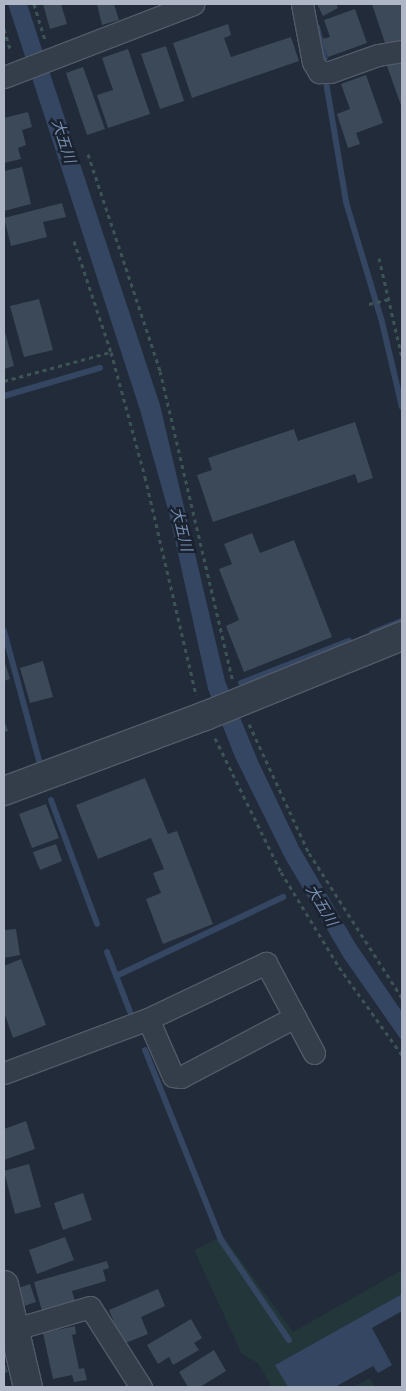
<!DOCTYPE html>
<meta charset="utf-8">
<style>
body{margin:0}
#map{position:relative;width:406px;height:1391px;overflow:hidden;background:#212b3a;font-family:Lato,"Noto Sans JP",sans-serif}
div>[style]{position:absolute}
.green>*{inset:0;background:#23373b}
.water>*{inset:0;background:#344662}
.stream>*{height:6px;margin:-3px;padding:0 3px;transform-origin:3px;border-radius:3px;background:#344662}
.building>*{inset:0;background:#3c4959}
.path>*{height:3px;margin-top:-1.5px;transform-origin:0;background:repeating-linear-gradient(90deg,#3d5355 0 4px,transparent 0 8px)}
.roads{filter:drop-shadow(1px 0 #525a68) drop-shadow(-1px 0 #525a68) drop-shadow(0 1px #525a68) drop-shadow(0 -1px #525a68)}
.minor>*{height:21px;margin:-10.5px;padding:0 10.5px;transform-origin:10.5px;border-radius:10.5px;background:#343d4a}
.tertiary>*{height:28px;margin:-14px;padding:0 14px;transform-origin:14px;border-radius:14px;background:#343d4a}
span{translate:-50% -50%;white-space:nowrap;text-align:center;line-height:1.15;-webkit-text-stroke:5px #1a222f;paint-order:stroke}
.water-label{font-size:15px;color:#768db0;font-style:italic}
.frame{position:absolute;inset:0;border:5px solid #afb7c6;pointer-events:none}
</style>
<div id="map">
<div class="green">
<div style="clip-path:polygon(223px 1236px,293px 1332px,402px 1270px,402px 1294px,276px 1364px,288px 1387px,272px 1387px,258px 1363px,242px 1354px,194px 1250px)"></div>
<div style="clip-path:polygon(370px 1378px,375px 1387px,353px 1387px)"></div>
</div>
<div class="water">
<div style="clip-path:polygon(8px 4px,27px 4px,160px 405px,225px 681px,258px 761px,299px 847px,355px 943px,402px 1012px,402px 1041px,344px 958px,285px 858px,235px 757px,208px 689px,170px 517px,140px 410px)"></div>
<div style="clip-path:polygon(402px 1294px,402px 1311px,372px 1328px,392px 1365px,378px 1373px,373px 1366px,335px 1387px,288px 1387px,275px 1365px)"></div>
</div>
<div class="stream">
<div style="left:317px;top:27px;width:32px;rotate:76deg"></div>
<div style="left:326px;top:82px;width:122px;rotate:80.5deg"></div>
<div style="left:346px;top:202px;width:125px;rotate:73.3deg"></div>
<div style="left:382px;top:322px;width:87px;rotate:76.8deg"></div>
<div style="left:4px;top:396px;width:100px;rotate:-16.3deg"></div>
<div style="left:4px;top:631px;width:135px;rotate:74.9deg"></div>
<div style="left:372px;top:633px;width:32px;rotate:-22deg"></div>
<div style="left:241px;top:683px;width:116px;rotate:-21.3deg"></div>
<div style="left:51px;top:800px;width:132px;rotate:69.6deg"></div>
<div style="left:107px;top:952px;width:64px;rotate:69deg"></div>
<div style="left:116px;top:976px;width:185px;rotate:-25.3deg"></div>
<div style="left:145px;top:1050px;width:205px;rotate:68.2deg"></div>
<div style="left:221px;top:1240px;width:121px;rotate:55.8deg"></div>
</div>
<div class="building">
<div style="clip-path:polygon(43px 4px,61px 4px,67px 24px,50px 29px)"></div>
<div style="clip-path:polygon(97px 4px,114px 4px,119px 20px,102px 25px)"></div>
<div style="clip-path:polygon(317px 4px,336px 4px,338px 8px,323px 16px)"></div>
<div style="clip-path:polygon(372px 4px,402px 4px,402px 40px,386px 46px)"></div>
<div style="clip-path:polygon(355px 9px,367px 43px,328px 57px,322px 39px,330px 37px,324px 20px)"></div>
<div style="clip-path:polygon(228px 24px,231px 35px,224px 38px,231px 57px,291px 37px,299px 61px,192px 98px,173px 43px)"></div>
<div style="clip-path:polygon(166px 46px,184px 101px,160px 109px,141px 54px)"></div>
<div style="clip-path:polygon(128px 49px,150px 114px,108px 128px,97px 95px,113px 90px,102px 58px)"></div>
<div style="clip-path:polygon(402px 61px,402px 108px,387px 66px)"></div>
<div style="clip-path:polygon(83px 67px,105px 129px,87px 135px,66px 73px)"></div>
<div style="clip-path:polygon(366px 75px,383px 123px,356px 133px,360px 144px,348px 148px,337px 114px,350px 109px,341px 84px)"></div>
<div style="clip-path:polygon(28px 112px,32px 127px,22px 130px,26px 145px,18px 148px,21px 159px,4px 163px,4px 118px)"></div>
<div style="clip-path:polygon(22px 167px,31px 204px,4px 211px,4px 171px)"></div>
<div style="clip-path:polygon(62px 203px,66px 217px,43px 222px,47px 237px,11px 246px,4px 218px)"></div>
<div style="clip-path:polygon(39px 299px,53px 350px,24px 357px,10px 306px)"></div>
<div style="clip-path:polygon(4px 328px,14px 366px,4px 369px)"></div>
<div style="clip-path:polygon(355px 422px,373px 478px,358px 483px,355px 474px,213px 522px,197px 475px,212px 470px,208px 458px,294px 429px,298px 441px)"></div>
<div style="clip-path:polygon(252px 533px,260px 553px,294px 540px,332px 637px,244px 672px,226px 626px,239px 620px,219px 569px,232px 564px,224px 544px)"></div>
<div style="clip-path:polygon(4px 660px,10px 679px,4px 681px)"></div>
<div style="clip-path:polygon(43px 661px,53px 697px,30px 703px,20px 668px)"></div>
<div style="clip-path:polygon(4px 720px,8px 731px,4px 732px)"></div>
<div style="clip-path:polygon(145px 778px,168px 834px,177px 831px,213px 924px,163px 944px,146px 899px,161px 893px,153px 873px,164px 869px,151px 838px,98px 859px,76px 805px)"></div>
<div style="clip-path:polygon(46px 804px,59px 838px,32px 848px,19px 814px)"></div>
<div style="clip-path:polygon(56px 844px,62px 861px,40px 870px,33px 852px)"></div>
<div style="clip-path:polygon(16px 929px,20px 955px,4px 958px,4px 930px)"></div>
<div style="clip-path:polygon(21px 959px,46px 1025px,13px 1038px,4px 1012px,4px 966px)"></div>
<div style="clip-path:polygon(26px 1121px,35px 1149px,4px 1160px,4px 1129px)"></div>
<div style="clip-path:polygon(29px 1164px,41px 1207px,15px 1214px,4px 1171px)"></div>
<div style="clip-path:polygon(83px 1193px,92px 1220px,63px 1230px,54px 1203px)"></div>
<div style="clip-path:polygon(65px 1237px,74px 1260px,37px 1274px,29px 1250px)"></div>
<div style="clip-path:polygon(107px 1261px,109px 1268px,103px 1270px,106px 1281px,72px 1291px,75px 1301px,42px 1311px,34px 1282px)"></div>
<div style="clip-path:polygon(30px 1284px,36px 1302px,24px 1306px,18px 1288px)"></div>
<div style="clip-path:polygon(158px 1289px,165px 1306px,141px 1317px,148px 1334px,123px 1344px,109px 1310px)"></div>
<div style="clip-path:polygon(191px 1319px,202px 1338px,194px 1343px,199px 1350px,173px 1365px,169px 1357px,158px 1364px,147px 1345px)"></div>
<div style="clip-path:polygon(75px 1326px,76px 1334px,72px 1335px,79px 1369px,84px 1368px,87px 1380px,74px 1382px,72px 1375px,53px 1379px,43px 1333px)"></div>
<div style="clip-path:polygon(214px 1350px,226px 1371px,200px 1387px,188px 1387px,179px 1372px)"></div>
<div style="clip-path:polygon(4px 1361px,8px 1372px,4px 1373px)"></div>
</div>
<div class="path">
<div style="left:34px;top:4px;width:37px;rotate:73deg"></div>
<div style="left:4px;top:29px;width:24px;rotate:73deg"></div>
<div style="left:88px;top:154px;width:229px;rotate:71.6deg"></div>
<div style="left:160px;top:371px;width:316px;rotate:76.8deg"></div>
<div style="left:74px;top:241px;width:117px;rotate:71.6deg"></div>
<div style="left:111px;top:352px;width:130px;rotate:74.8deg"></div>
<div style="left:145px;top:477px;width:224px;rotate:76.8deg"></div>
<div style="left:379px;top:258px;width:103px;rotate:77deg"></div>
<div style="left:369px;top:304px;width:21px;rotate:-14deg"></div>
<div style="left:4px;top:381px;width:111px;rotate:-15.2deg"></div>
<div style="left:249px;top:724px;width:142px;rotate:65.1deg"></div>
<div style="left:309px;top:853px;width:172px;rotate:57.3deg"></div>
<div style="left:215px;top:738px;width:149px;rotate:63.8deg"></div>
<div style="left:281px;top:872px;width:111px;rotate:58.6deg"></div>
<div style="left:339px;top:967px;width:108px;rotate:54.4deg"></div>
</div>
<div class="roads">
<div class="minor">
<div style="left:302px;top:4px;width:59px;rotate:79.3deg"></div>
<div style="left:313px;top:62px;width:12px;rotate:59deg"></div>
<div style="left:319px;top:72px;width:11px"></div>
<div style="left:330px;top:72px;width:51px;rotate:-19.5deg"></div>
<div style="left:378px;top:55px;width:24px;rotate:-9deg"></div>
<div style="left:4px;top:77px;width:203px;rotate:-21.1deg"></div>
<div style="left:148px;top:1019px;width:62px;rotate:66.3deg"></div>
<div style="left:173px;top:1076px;width:8px;rotate:7deg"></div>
<div style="left:181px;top:1077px;width:129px;rotate:-27.8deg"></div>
<div style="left:4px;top:1073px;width:154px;rotate:-20.6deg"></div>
<div style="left:148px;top:1019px;width:131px;rotate:-25.4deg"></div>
<div style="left:266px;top:963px;width:102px;rotate:61.9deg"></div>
<div style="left:15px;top:1329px;width:78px;rotate:-16.3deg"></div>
<div style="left:90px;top:1307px;width:95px;rotate:57.5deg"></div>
</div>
<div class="tertiary">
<div style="left:4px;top:791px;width:215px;rotate:-20.5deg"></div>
<div style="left:205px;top:716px;width:213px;rotate:-22.1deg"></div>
<div style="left:4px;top:1285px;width:105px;rotate:76.8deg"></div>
</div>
</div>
<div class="water-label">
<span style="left:64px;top:141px;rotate:72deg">大五川</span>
<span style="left:182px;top:529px;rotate:76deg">大五川</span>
<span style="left:322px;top:905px;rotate:59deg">大五川</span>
</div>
<div class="frame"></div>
</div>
